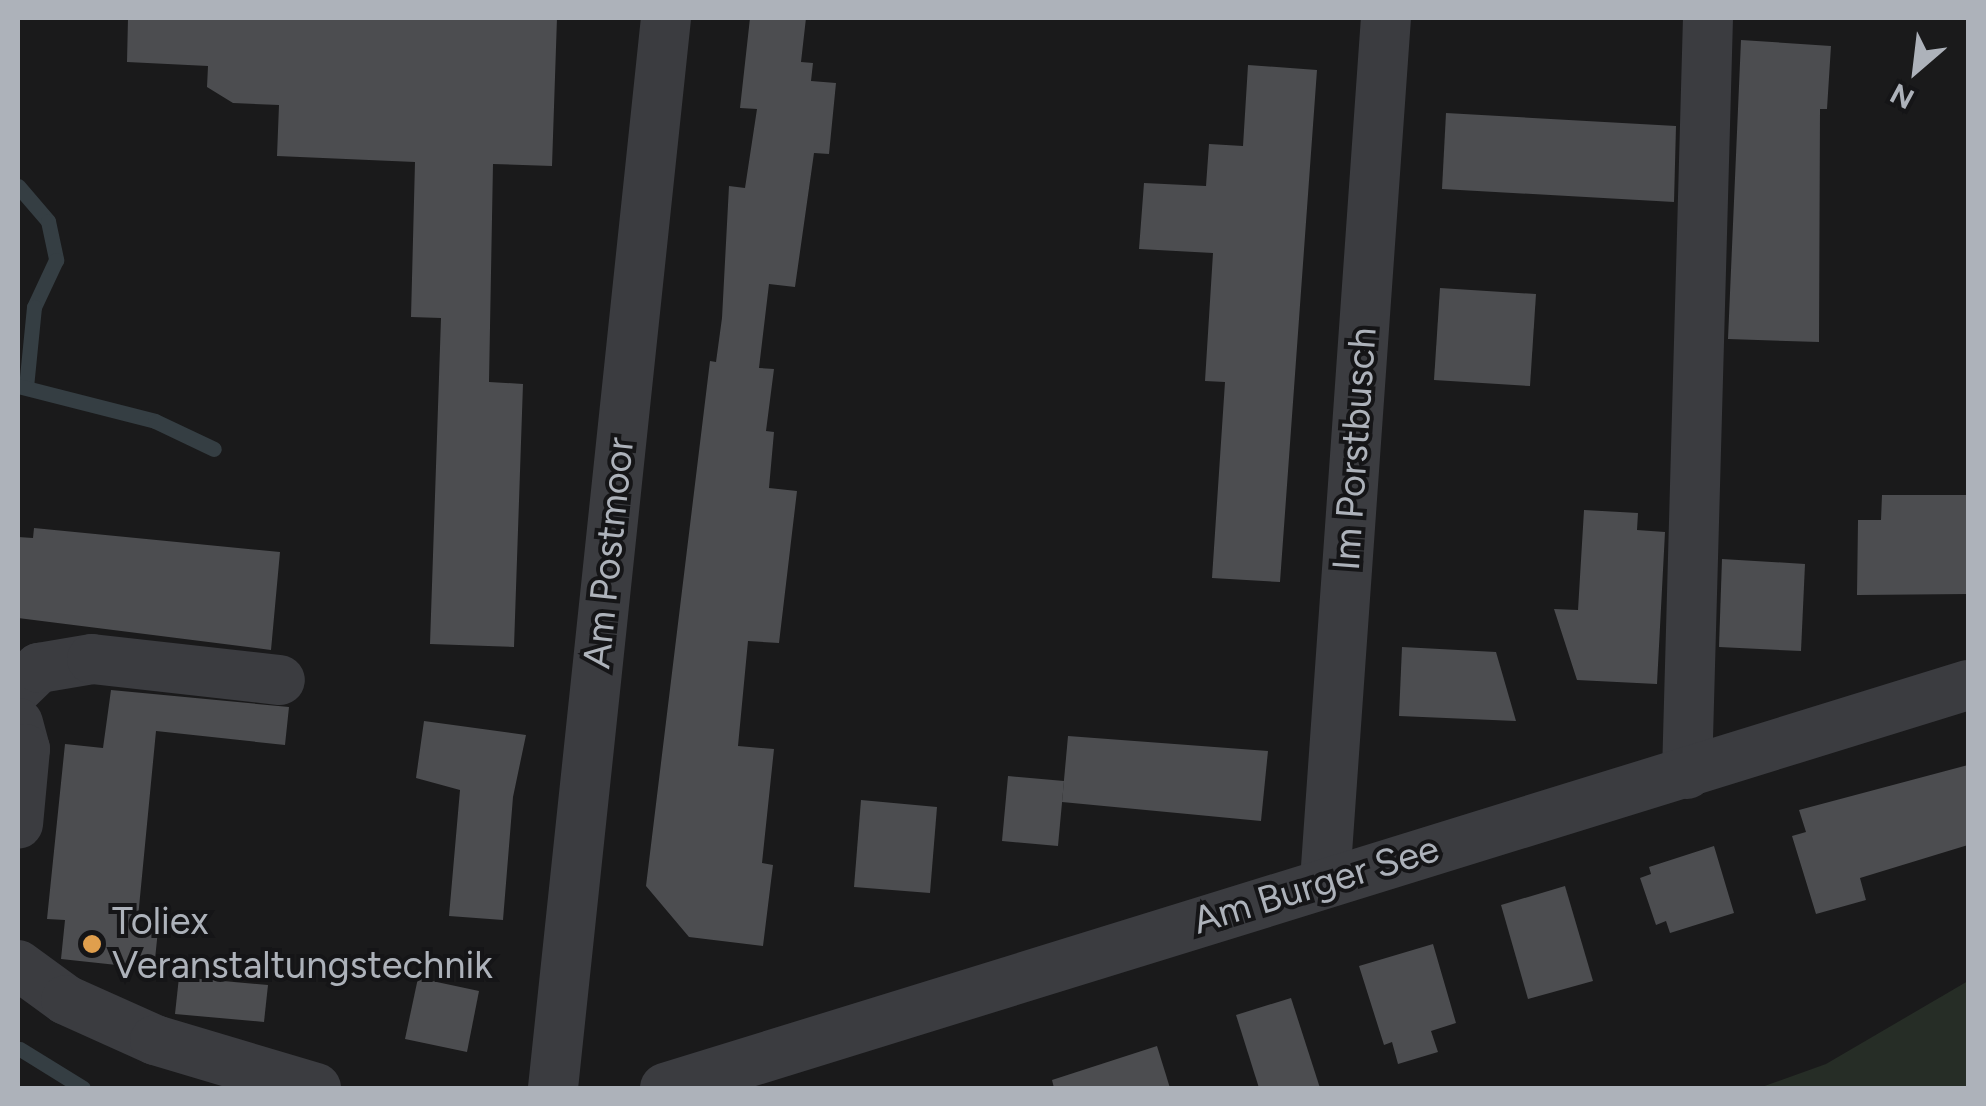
<!DOCTYPE html>
<style>
body{margin:0}
#map{position:relative;width:1986px;height:1106px;overflow:hidden;background:#1a1a1b;font-family:Figtree,sans-serif}
div>[style]{position:absolute}
.green>*{inset:0;background:#262d26}
.stream>*{height:15px;margin:-7.5px;padding:0 7.5px;transform-origin:7.5px;border-radius:7.5px;background:#353e43}
.building>*{inset:0;background:#4c4d50}
.minor>*{height:50px;margin:-25px;padding:0 25px;transform-origin:25px;border-radius:25px;background:#3b3c40}
.dots>*{width:28px;height:28px;translate:-50% -50%;box-sizing:border-box;border:5px solid #151517;border-radius:50%}
span{translate:-50% -50%;white-space:nowrap;text-align:center;line-height:1.15;-webkit-text-stroke:8px #151517;paint-order:stroke}
.street-label{font-size:38px;color:#adb2ba}
.poi-label{font-size:38px;color:#adb2ba}
.left{translate:0 -50%;text-align:left}
.frame{position:absolute;inset:0;border:20px solid #adb2ba;pointer-events:none}
.north{position:absolute;left:1866px;top:20px;width:100px;height:100px;-webkit-text-stroke:8px #151517;paint-order:stroke;rotate:208deg;font-size:28px;font-weight:700;line-height:40px;text-align:center;color:#adb2ba}
.north::after{content:'';display:block;margin:auto;width:35px;height:45px;background:#adb2ba;clip-path:polygon(50% 0,100% 100%,50% 72%,0 100%)}
</style>
<div id="map">
<div class="green">
<div style="clip-path:polygon(1968px 981px,1968px 1088px,1759px 1088px,1826px 1064px)"></div>
</div>
<div class="stream">
<div style="left:18px;top:186px;width:46px;rotate:49.4deg"></div>
<div style="left:48px;top:221px;width:40px;rotate:78deg"></div>
<div style="left:56px;top:260px;width:52px;rotate:115.1deg"></div>
<div style="left:34px;top:307px;width:80px;rotate:95.7deg"></div>
<div style="left:18px;top:386px;width:141px;rotate:14.3deg"></div>
<div style="left:155px;top:421px;width:65px;rotate:25.4deg"></div>
<div style="left:20px;top:1049px;width:74px;rotate:31.8deg"></div>
</div>
<div class="building">
<div style="clip-path:polygon(128px 18px,557px 18px,552px 166px,493px 164px,489px 382px,523px 384px,514px 647px,430px 644px,441px 318px,411px 317px,415px 162px,277px 156px,279px 105px,233px 103px,207px 87px,208px 66px,127px 62px)"></div>
<div style="clip-path:polygon(750px 18px,806px 18px,801px 62px,813px 63px,811px 81px,836px 83px,829px 154px,814px 153px,795px 287px,769px 284px,759px 368px,774px 369px,766px 431px,774px 432px,769px 488px,797px 491px,779px 643px,748px 641px,738px 746px,774px 749px,762px 863px,773px 865px,763px 946px,689px 937px,646px 886px,710px 361px,716px 362px,722px 318px,729px 186px,745px 188px,757px 109px,740px 108px)"></div>
<div style="clip-path:polygon(1741px 40px,1831px 46px,1827px 109px,1820px 109px,1819px 342px,1728px 339px)"></div>
<div style="clip-path:polygon(1248px 65px,1317px 70px,1280px 582px,1212px 578px,1225px 382px,1205px 381px,1213px 253px,1139px 249px,1144px 183px,1206px 186px,1209px 144px,1243px 146px)"></div>
<div style="clip-path:polygon(1446px 113px,1676px 126px,1674px 202px,1442px 189px)"></div>
<div style="clip-path:polygon(1440px 288px,1536px 294px,1530px 386px,1434px 380px)"></div>
<div style="clip-path:polygon(1882px 495px,1968px 495px,1968px 594px,1857px 595px,1858px 520px,1881px 520px)"></div>
<div style="clip-path:polygon(1584px 510px,1638px 513px,1637px 530px,1665px 532px,1657px 684px,1577px 680px,1554px 609px,1578px 610px)"></div>
<div style="clip-path:polygon(34px 528px,280px 552px,271px 650px,18px 618px,18px 537px,33px 538px)"></div>
<div style="clip-path:polygon(1722px 559px,1805px 564px,1801px 651px,1719px 647px)"></div>
<div style="clip-path:polygon(1402px 647px,1496px 652px,1516px 721px,1399px 716px)"></div>
<div style="clip-path:polygon(111px 690px,289px 707px,285px 745px,156px 731px,137px 928px,158px 930px,154px 969px,61px 959px,65px 920px,47px 919px,65px 744px,103px 748px)"></div>
<div style="clip-path:polygon(424px 721px,526px 735px,513px 797px,503px 920px,449px 916px,460px 790px,416px 778px)"></div>
<div style="clip-path:polygon(1068px 736px,1268px 751px,1261px 821px,1062px 802px)"></div>
<div style="clip-path:polygon(1968px 765px,1968px 845px,1860px 878px,1866px 900px,1816px 914px,1792px 836px,1806px 832px,1799px 810px)"></div>
<div style="clip-path:polygon(1008px 776px,1064px 781px,1058px 846px,1002px 841px)"></div>
<div style="clip-path:polygon(861px 800px,937px 807px,930px 893px,854px 887px)"></div>
<div style="clip-path:polygon(1714px 846px,1734px 913px,1670px 933px,1666px 921px,1656px 925px,1640px 878px,1651px 874px,1649px 867px)"></div>
<div style="clip-path:polygon(1565px 886px,1593px 981px,1528px 999px,1501px 905px)"></div>
<div style="clip-path:polygon(1433px 944px,1456px 1023px,1431px 1031px,1438px 1052px,1398px 1064px,1392px 1042px,1384px 1045px,1359px 966px)"></div>
<div style="clip-path:polygon(179px 977px,268px 985px,264px 1022px,175px 1014px)"></div>
<div style="clip-path:polygon(418px 978px,479px 991px,467px 1052px,405px 1039px)"></div>
<div style="clip-path:polygon(1291px 998px,1320px 1088px,1259px 1088px,1236px 1015px)"></div>
<div style="clip-path:polygon(1157px 1046px,1170px 1088px,1054px 1088px,1052px 1080px)"></div>
</div>
<div class="minor">
<div style="left:18px;top:688px;width:29px;rotate:-44deg"></div>
<div style="left:39px;top:668px;width:54px;rotate:-9.6deg"></div>
<div style="left:92px;top:659px;width:189px;rotate:6.4deg"></div>
<div style="left:18px;top:723px;width:27px;rotate:75deg"></div>
<div style="left:25px;top:749px;width:75px;rotate:95.3deg"></div>
<div style="left:1687px;top:774px;width:756px;rotate:-88.41deg"></div>
<div style="left:1325px;top:881px;width:865px;rotate:-85.96deg"></div>
<div style="left:18px;top:965px;width:59px;rotate:36.1deg"></div>
<div style="left:66px;top:1000px;width:98px;rotate:24.2deg"></div>
<div style="left:155px;top:1040px;width:168px;rotate:16.6deg"></div>
<div style="left:553px;top:1088px;width:1076px;rotate:-83.97deg"></div>
<div style="left:665px;top:1088px;width:1364px;rotate:-17.19deg"></div>
</div>
<div class="dots">
<div style="left:92px;top:944px;background:#e09f4d"></div>
</div>
<div class="street-label">
<span style="left:1355px;top:449px;rotate:-86deg">Im Porstbusch</span>
<span style="left:609px;top:553px;rotate:-84deg">Am Postmoor</span>
<span style="left:1316px;top:885px;rotate:-17deg">Am Burger See</span>
</div>
<div class="poi-label">
<span class="left" style="left:112px;top:944px">Toliex<br>Veranstaltungstechnik</span>
</div>
<div class="frame"></div>
<div class="north">N</div>
</div>
